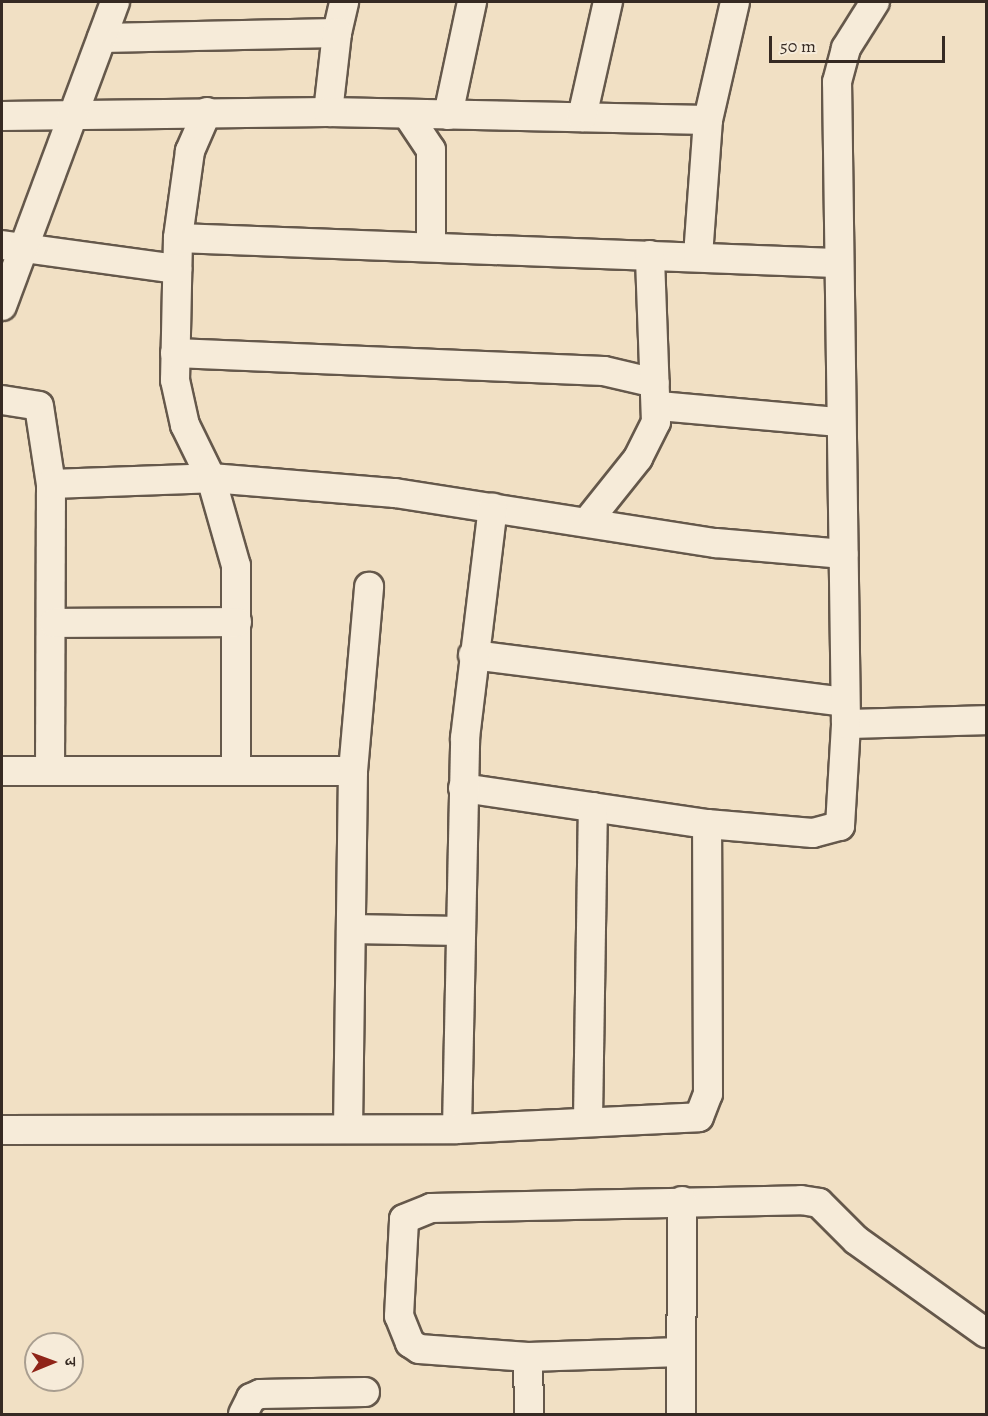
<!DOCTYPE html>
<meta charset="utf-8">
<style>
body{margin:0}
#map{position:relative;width:988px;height:1416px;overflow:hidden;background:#f1e0c4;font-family:Alegreya,"Noto Serif Devanagari",serif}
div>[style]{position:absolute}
.roads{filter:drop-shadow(2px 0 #65584b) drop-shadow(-2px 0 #65584b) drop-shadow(0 2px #65584b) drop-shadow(0 -2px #65584b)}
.minor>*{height:28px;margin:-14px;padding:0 14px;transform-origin:14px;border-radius:14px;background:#f6ebd9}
span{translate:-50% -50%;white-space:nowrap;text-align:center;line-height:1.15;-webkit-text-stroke:4.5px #f6ebd9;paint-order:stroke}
.frame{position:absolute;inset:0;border:3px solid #362a23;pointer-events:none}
.north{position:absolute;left:24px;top:1332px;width:60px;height:60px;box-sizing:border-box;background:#f6ebd9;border:2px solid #a99e90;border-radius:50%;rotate:89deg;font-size:16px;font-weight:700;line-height:24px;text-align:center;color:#362a23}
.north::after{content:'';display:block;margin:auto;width:21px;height:27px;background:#8f2418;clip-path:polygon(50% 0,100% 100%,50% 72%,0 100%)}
.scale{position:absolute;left:769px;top:36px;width:176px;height:27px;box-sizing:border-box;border:3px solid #362a23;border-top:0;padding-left:8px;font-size:18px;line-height:21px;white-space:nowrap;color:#362a23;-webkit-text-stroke:4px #f6ebd9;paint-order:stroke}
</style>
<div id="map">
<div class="roads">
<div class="minor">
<div style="left:102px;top:38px;width:235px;rotate:-1.2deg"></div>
<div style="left:337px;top:33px;width:32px;rotate:-77deg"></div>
<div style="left:207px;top:112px;width:43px;rotate:113.6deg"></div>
<div style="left:190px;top:151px;width:88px;rotate:97.9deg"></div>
<div style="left:178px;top:238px;width:142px;rotate:91.2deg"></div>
<div style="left:175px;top:380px;width:46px;rotate:77.5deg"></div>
<div style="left:185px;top:425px;width:59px;rotate:63.9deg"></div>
<div style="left:211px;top:478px;width:91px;rotate:74.1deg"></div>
<div style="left:236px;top:566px;width:205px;rotate:90deg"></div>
<div style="left:328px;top:112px;width:80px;rotate:-83.5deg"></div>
<div style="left:407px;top:114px;width:43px;rotate:56.3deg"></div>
<div style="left:431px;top:150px;width:97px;rotate:90deg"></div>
<div style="left:448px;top:115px;width:116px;rotate:-78deg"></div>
<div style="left:2px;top:116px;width:326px;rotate:-0.7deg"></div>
<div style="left:328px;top:112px;width:380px;rotate:1.2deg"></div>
<div style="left:582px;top:117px;width:118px;rotate:-77.3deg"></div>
<div style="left:178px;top:238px;width:658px;rotate:2.18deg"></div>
<div style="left:2px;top:245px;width:177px;rotate:7.8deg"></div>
<div style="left:698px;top:256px;width:136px;rotate:-85.8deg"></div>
<div style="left:708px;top:120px;width:121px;rotate:-77.1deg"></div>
<div style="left:2px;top:306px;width:324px;rotate:-69.6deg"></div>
<div style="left:175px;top:353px;width:429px;rotate:2.4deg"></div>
<div style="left:604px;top:371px;width:52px;rotate:13.2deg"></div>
<div style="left:2px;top:400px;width:37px;rotate:9deg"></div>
<div style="left:39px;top:406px;width:79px;rotate:81.3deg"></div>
<div style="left:51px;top:484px;width:285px;rotate:90.2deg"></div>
<div style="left:659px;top:406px;width:181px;rotate:5.1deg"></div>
<div style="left:51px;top:484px;width:160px;rotate:-2.1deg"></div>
<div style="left:211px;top:478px;width:185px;rotate:4.7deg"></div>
<div style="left:395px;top:493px;width:325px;rotate:8.9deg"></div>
<div style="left:716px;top:543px;width:128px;rotate:4.9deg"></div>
<div style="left:587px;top:522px;width:82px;rotate:-51.4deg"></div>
<div style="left:638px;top:458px;width:40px;rotate:-63.4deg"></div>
<div style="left:656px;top:422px;width:167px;rotate:-92.1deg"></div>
<div style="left:54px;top:623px;width:183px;rotate:-0.3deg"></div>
<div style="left:473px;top:655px;width:374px;rotate:7.2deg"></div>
<div style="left:846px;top:724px;width:140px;rotate:-1.6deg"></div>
<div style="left:2px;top:771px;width:351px"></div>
<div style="left:463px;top:788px;width:247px;rotate:8.4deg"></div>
<div style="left:707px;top:824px;width:106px;rotate:4.9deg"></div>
<div style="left:813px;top:833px;width:28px;rotate:-15deg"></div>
<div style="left:840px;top:826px;width:102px;rotate:-86.6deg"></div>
<div style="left:846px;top:724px;width:642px;rotate:-90.8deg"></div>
<div style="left:837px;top:82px;width:35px;rotate:-75deg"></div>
<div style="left:846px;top:48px;width:54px;rotate:-57.8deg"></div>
<div style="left:351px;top:929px;width:109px;rotate:1.1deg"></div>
<div style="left:588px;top:1120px;width:313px;rotate:-89.1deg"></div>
<div style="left:348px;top:1129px;width:358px;rotate:-89.2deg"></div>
<div style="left:353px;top:771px;width:185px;rotate:-85deg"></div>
<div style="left:457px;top:1129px;width:391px;rotate:-88.8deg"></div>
<div style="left:465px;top:738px;width:232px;rotate:-83.1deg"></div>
<div style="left:2px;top:1130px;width:455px;rotate:-0.1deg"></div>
<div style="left:457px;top:1129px;width:242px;rotate:-2.8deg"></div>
<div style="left:699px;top:1117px;width:25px;rotate:-69deg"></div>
<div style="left:708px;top:1094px;width:270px;rotate:-90.2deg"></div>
<div style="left:681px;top:1352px;width:153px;rotate:178.1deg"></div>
<div style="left:528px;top:1357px;width:109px;rotate:-175.8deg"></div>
<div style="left:419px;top:1349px;width:11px;rotate:-146deg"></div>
<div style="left:410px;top:1343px;width:29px;rotate:-112deg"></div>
<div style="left:399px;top:1316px;width:97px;rotate:-87deg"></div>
<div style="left:404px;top:1219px;width:29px;rotate:-22deg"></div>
<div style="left:431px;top:1208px;width:370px;rotate:-1.2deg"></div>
<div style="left:801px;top:1200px;width:18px;rotate:9deg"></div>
<div style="left:819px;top:1203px;width:52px;rotate:45deg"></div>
<div style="left:856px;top:1240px;width:160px;rotate:35.6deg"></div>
<div style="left:528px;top:1357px;width:57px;rotate:89deg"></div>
<div style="left:243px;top:1414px;width:18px;rotate:-63deg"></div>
<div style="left:251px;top:1398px;width:10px;rotate:-24deg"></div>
<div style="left:260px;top:1394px;width:105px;rotate:-1.1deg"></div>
<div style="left:681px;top:1414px;width:213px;rotate:-89.7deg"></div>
</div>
</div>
<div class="frame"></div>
<div class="north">उ</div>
<div class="scale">50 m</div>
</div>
